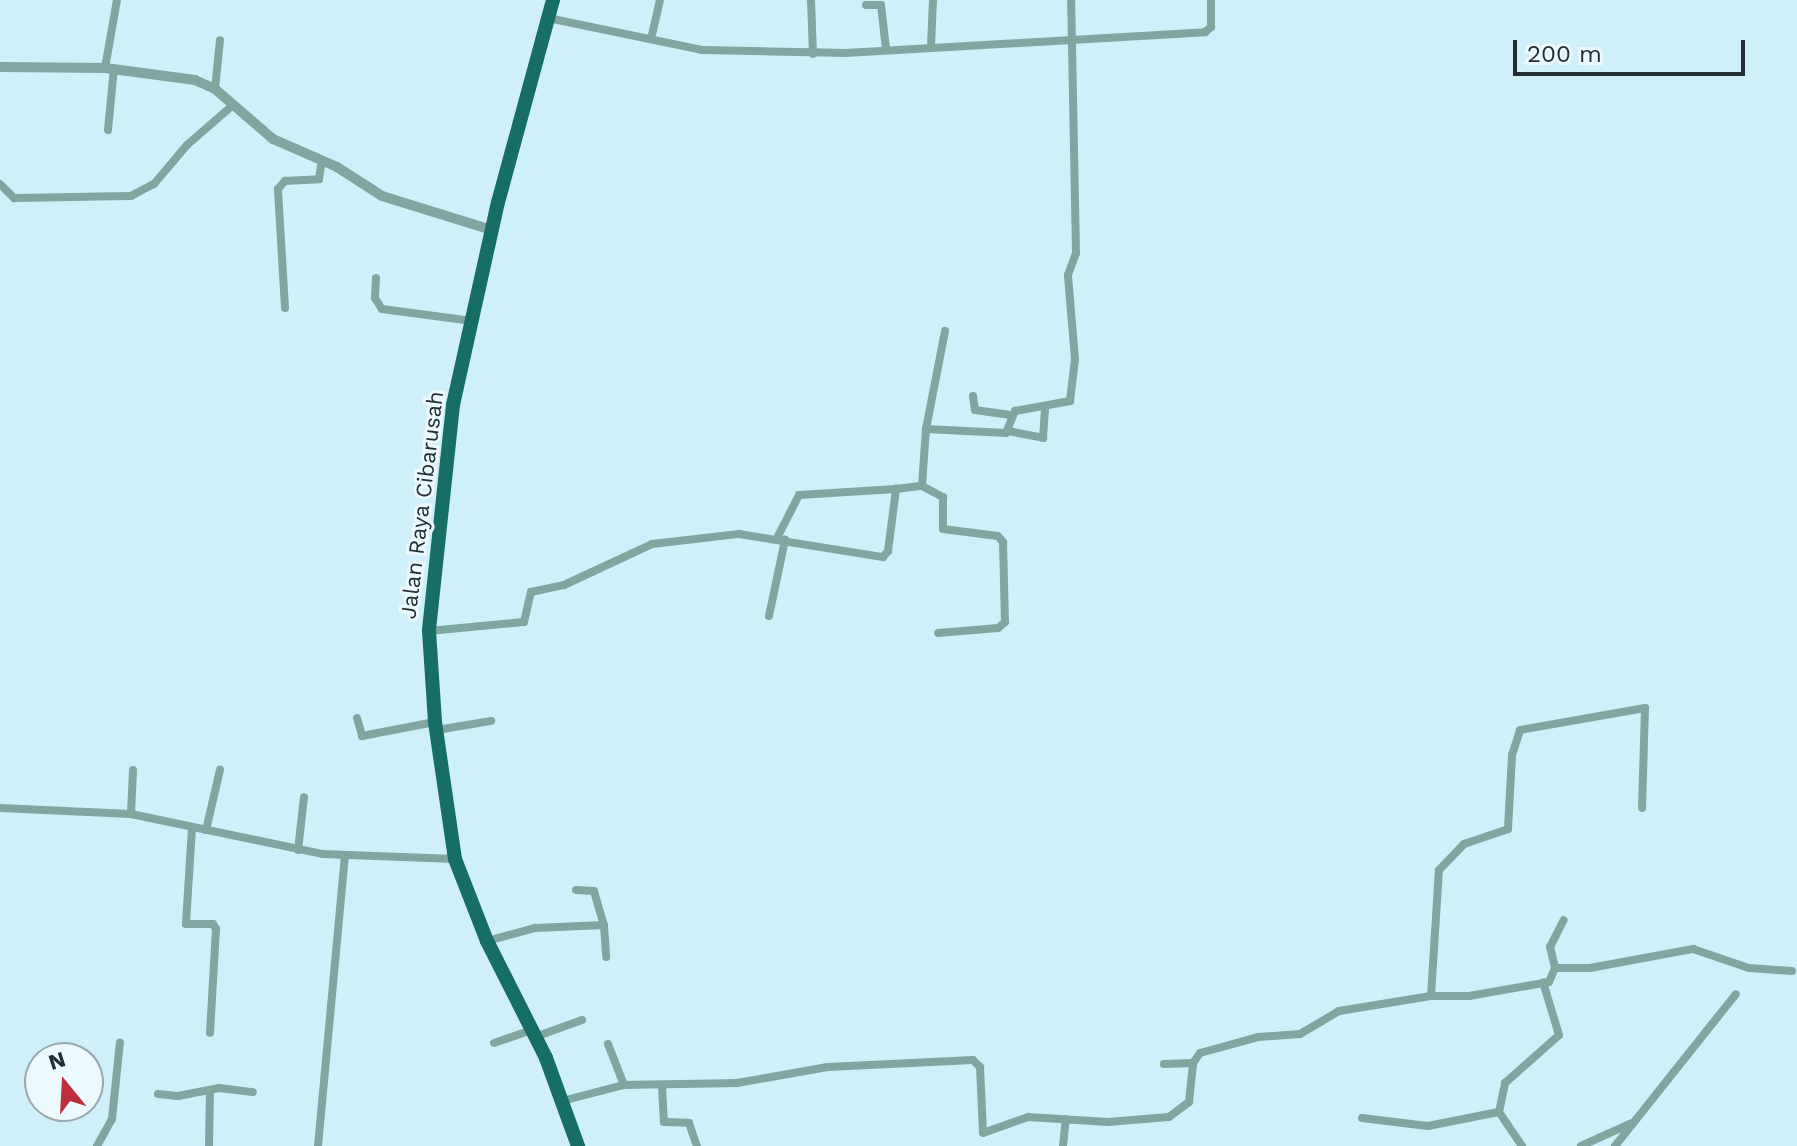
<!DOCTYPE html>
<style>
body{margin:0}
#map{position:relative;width:1797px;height:1146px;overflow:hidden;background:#cff0fa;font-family:"Work Sans",sans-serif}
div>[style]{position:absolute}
.minor>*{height:8px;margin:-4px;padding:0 4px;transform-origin:4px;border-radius:4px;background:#81a6a1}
.tertiary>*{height:10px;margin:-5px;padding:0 5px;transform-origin:5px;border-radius:5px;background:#81a6a1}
.primary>*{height:14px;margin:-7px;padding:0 7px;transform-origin:7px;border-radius:7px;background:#166e66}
span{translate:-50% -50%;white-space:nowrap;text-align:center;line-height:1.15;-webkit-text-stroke:6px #ecf9fd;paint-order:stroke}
.street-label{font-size:22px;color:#222e32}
.north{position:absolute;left:24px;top:1042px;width:80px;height:80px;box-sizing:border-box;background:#ecf9fd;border:2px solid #9ba8ac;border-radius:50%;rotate:342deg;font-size:22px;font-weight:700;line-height:32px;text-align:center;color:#222e32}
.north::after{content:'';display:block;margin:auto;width:28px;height:36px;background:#bf2e3d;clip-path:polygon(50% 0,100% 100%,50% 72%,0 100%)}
.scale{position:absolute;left:1513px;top:40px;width:232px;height:36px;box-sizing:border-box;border:4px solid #222e32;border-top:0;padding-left:10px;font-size:24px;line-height:28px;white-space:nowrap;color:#222e32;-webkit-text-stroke:6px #ecf9fd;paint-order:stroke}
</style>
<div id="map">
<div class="minor">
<div style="left:811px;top:0;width:54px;rotate:87.9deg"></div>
<div style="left:866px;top:5px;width:15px"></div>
<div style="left:881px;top:5px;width:44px;rotate:83.5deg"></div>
<div style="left:548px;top:18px;width:157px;rotate:11.7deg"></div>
<div style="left:702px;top:50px;width:144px;rotate:1.2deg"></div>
<div style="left:846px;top:53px;width:360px;rotate:-3.3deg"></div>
<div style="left:1205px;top:32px;width:8px;rotate:-40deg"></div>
<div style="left:1211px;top:27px;width:27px;rotate:-90deg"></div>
<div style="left:651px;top:39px;width:40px;rotate:-77deg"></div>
<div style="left:931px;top:46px;width:46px;rotate:-87.5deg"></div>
<div style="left:105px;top:68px;width:69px;rotate:-80deg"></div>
<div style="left:215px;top:89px;width:49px;rotate:-84.2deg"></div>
<div style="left:108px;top:130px;width:62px;rotate:-84.5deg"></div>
<div style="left:0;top:184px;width:20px;rotate:45deg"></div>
<div style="left:14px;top:198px;width:117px;rotate:-1deg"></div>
<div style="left:131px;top:196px;width:26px;rotate:-28deg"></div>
<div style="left:154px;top:184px;width:51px;rotate:-49.8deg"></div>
<div style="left:187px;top:145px;width:61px;rotate:-41deg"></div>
<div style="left:376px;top:278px;width:20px;rotate:93deg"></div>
<div style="left:375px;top:298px;width:13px;rotate:58deg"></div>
<div style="left:382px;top:309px;width:91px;rotate:7.6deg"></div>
<div style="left:285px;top:308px;width:119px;rotate:-93.4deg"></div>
<div style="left:278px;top:189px;width:11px;rotate:-49deg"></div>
<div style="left:285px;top:181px;width:34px;rotate:-3deg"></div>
<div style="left:319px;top:179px;width:18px;rotate:-81deg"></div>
<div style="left:973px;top:396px;width:14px;rotate:82deg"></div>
<div style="left:975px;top:410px;width:34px;rotate:8deg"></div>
<div style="left:926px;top:429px;width:100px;rotate:-79deg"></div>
<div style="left:1008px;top:431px;width:36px;rotate:11deg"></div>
<div style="left:1043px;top:438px;width:32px;rotate:-86deg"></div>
<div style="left:922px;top:486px;width:24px;rotate:28deg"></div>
<div style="left:943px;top:497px;width:32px;rotate:90deg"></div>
<div style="left:943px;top:529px;width:55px;rotate:7.3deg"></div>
<div style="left:998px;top:536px;width:8px;rotate:50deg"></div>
<div style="left:1003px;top:542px;width:80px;rotate:88.6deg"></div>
<div style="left:1005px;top:622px;width:9px;rotate:139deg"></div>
<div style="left:998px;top:628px;width:60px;rotate:175.2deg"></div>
<div style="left:777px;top:538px;width:48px;rotate:-62.9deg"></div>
<div style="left:799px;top:495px;width:97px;rotate:-3.5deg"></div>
<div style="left:769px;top:616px;width:78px;rotate:-78.1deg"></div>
<div style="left:429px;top:631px;width:95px;rotate:-5.4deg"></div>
<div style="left:524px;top:622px;width:31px;rotate:-77deg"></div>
<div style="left:531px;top:592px;width:34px;rotate:-12deg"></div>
<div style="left:564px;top:585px;width:97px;rotate:-25deg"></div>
<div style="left:652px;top:544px;width:88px;rotate:-6.6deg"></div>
<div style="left:739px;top:534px;width:146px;rotate:9.1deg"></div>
<div style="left:883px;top:557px;width:8px;rotate:-50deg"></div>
<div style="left:888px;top:551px;width:63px;rotate:-82.6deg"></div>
<div style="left:896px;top:489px;width:26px;rotate:-7deg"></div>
<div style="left:922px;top:486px;width:57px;rotate:-86deg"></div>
<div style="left:926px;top:429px;width:80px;rotate:2.9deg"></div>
<div style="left:1006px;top:433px;width:24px;rotate:-68deg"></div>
<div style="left:1015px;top:411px;width:56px;rotate:-10.3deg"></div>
<div style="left:1070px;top:401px;width:42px;rotate:-83.2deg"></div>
<div style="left:1075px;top:359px;width:84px;rotate:-94.8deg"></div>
<div style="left:1068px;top:275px;width:23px;rotate:-70deg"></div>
<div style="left:1076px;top:253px;width:253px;rotate:-91.1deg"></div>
<div style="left:357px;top:718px;width:19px;rotate:74deg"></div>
<div style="left:362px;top:736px;width:74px;rotate:-10.9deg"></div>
<div style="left:437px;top:730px;width:55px;rotate:-9.5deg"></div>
<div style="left:0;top:808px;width:131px;rotate:2.6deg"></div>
<div style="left:131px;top:814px;width:195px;rotate:11.8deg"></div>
<div style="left:322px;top:854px;width:133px;rotate:2.2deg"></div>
<div style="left:131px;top:814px;width:44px;rotate:-87.4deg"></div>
<div style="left:192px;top:828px;width:96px;rotate:93.6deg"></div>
<div style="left:186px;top:924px;width:27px"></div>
<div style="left:213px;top:924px;width:6px;rotate:59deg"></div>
<div style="left:216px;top:929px;width:104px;rotate:93.3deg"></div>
<div style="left:206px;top:830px;width:62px;rotate:-76.9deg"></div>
<div style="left:298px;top:850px;width:53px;rotate:-83.5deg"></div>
<div style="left:576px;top:890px;width:18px;rotate:3deg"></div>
<div style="left:594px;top:891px;width:35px;rotate:74deg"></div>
<div style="left:487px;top:941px;width:50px;rotate:-15.2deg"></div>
<div style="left:535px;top:928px;width:69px;rotate:-2.5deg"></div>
<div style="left:604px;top:925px;width:32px;rotate:86deg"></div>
<div style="left:1555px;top:968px;width:22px;rotate:-103deg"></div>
<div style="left:1550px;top:947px;width:30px;rotate:-63deg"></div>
<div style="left:1431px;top:996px;width:38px"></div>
<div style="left:1469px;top:996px;width:81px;rotate:-9.9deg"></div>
<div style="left:1549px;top:982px;width:15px;rotate:-67deg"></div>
<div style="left:1555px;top:968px;width:35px"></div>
<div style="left:1590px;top:968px;width:105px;rotate:-10.5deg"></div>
<div style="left:1693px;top:949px;width:59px;rotate:18.7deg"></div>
<div style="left:1749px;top:968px;width:43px;rotate:4deg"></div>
<div style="left:535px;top:1037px;width:50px;rotate:-19.9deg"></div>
<div style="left:494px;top:1043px;width:39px;rotate:-19deg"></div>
<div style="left:608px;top:1044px;width:44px;rotate:68.7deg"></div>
<div style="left:1164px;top:1064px;width:29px;rotate:-2deg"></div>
<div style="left:662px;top:1086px;width:36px;rotate:87deg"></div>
<div style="left:664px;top:1122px;width:25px;rotate:2deg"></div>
<div style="left:689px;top:1123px;width:24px;rotate:71deg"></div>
<div style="left:158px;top:1094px;width:20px;rotate:6deg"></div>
<div style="left:178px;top:1096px;width:42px;rotate:-11deg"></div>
<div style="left:219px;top:1088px;width:34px;rotate:7deg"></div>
<div style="left:562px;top:1101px;width:64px;rotate:-14.5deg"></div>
<div style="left:624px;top:1085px;width:113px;rotate:-1deg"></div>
<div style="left:737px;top:1083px;width:92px;rotate:-10deg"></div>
<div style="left:828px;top:1067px;width:145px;rotate:-2.8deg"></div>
<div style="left:973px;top:1060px;width:10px;rotate:45deg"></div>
<div style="left:980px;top:1067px;width:66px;rotate:87.4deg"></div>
<div style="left:983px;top:1133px;width:48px;rotate:-19.6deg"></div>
<div style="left:1028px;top:1117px;width:80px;rotate:3.6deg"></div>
<div style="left:1108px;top:1122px;width:61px;rotate:-4.7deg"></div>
<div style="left:1169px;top:1117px;width:25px;rotate:-37deg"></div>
<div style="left:1189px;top:1102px;width:39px;rotate:-84deg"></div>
<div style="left:1193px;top:1063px;width:12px;rotate:-55deg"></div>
<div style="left:1200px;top:1053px;width:60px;rotate:-15.4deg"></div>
<div style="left:1258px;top:1037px;width:42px;rotate:-4.1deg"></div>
<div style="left:1300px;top:1034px;width:45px;rotate:-30.5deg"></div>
<div style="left:1339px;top:1011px;width:93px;rotate:-9.3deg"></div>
<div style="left:1431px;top:996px;width:126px;rotate:-86.4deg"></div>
<div style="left:1439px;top:870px;width:36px;rotate:-46deg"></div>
<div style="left:1464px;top:844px;width:46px;rotate:-18.8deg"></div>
<div style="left:1508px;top:829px;width:74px;rotate:-86.9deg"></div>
<div style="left:1512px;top:755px;width:26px;rotate:-72deg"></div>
<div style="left:1520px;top:730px;width:127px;rotate:-10deg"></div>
<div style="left:1645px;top:708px;width:100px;rotate:91.7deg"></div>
<div style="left:1499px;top:1112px;width:41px;rotate:55.9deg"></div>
<div style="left:1362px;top:1118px;width:66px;rotate:6.9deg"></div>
<div style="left:1428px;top:1126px;width:72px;rotate:-11.2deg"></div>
<div style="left:1499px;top:1112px;width:30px;rotate:-78deg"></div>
<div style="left:1505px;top:1083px;width:72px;rotate:-41.6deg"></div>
<div style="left:1559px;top:1035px;width:55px;rotate:-106.8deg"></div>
<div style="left:97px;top:1146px;width:31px;rotate:-61deg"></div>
<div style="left:112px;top:1119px;width:77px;rotate:-84.1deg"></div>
<div style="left:209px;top:1146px;width:56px;rotate:-89deg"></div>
<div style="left:318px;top:1146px;width:290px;rotate:-84.7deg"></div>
<div style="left:1063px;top:1146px;width:27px;rotate:-84deg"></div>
<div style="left:1581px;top:1146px;width:56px;rotate:-24.3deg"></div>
<div style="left:1615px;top:1146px;width:194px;rotate:-51.5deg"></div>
</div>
<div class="tertiary">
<div style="left:0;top:67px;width:105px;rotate:0.5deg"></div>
<div style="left:105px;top:68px;width:91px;rotate:7.6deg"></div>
<div style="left:195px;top:80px;width:22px;rotate:24deg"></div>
<div style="left:215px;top:89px;width:77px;rotate:40.8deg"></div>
<div style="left:273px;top:139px;width:70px;rotate:23.6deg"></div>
<div style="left:337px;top:167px;width:54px;rotate:32.8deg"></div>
<div style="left:382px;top:196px;width:115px;rotate:17.2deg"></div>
</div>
<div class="primary">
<div style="left:553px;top:0;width:209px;rotate:105.2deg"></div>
<div style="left:498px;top:202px;width:208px;rotate:102.5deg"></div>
<div style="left:453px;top:405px;width:227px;rotate:96.1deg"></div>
<div style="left:429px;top:631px;width:91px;rotate:86.2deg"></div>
<div style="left:435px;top:722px;width:138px;rotate:81.7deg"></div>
<div style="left:455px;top:859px;width:88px;rotate:68.7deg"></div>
<div style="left:487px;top:941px;width:131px;rotate:63.2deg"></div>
<div style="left:546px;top:1058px;width:94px;rotate:70deg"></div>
</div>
<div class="street-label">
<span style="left:422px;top:505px;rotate:-83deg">Jalan Raya Cibarusah</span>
</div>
<div class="north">N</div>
<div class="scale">200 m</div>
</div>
